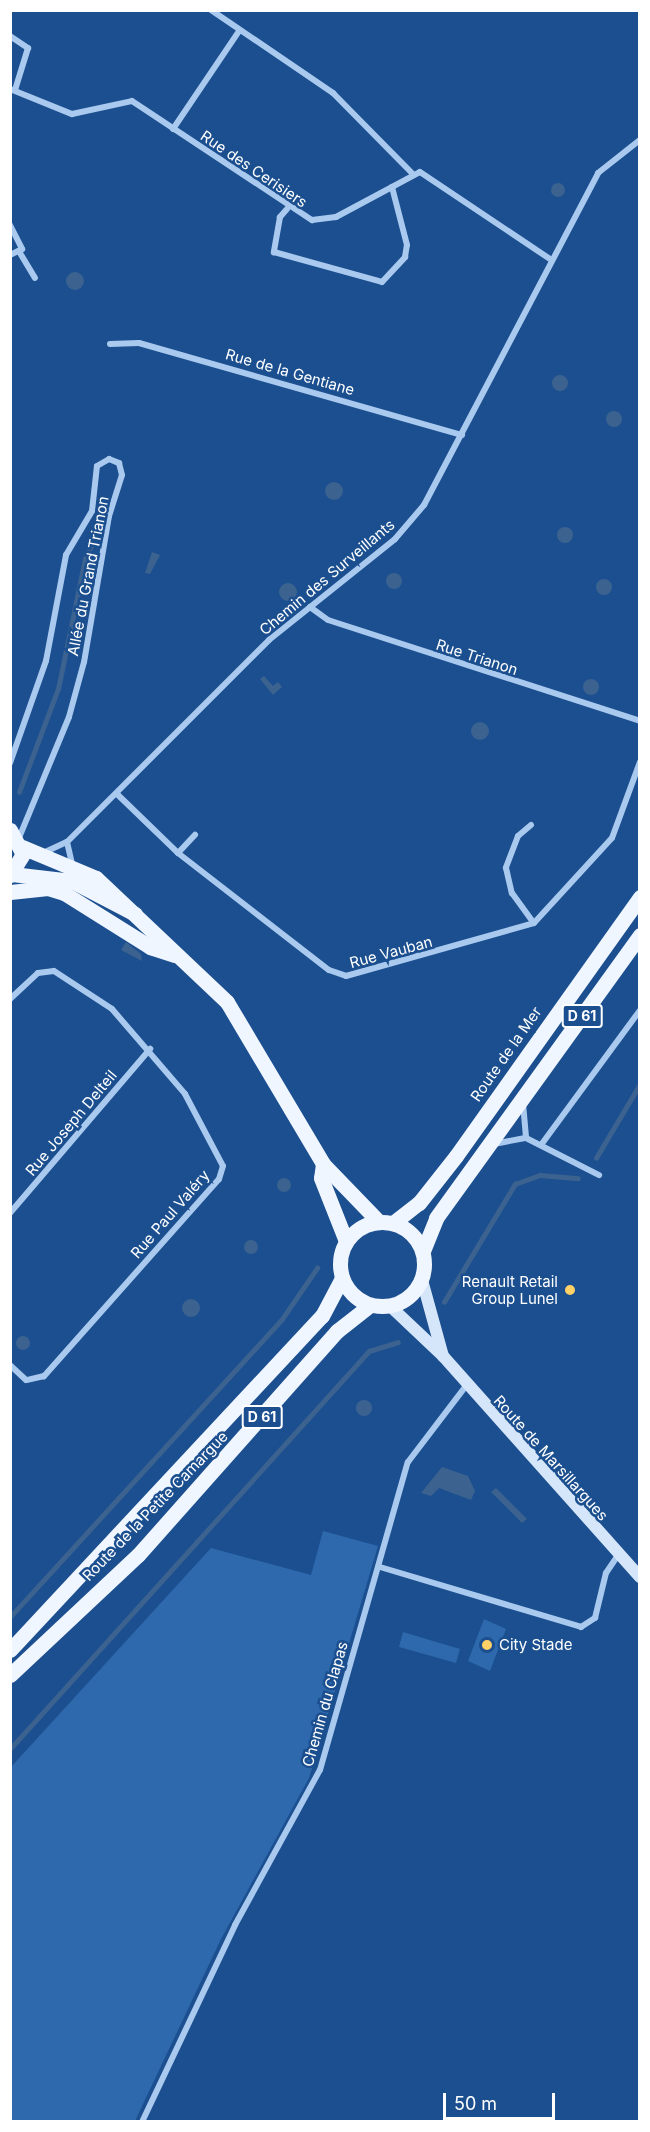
<!DOCTYPE html>
<meta charset="utf-8">
<style>
body{margin:0}
#map{position:relative;width:650px;height:2132px;overflow:hidden;background:#1b4f8f;font-family:Inter,sans-serif}
div>[style]{position:absolute}
.green>*{inset:0;background:#2e69ad}
.water>*{inset:0;background:#3c6290}
.round{border-radius:50%}
.stream>*{height:4.5px;margin:-2.25px;padding:0 2.25px;transform-origin:2.25px;border-radius:2.25px;background:#3c6290}
.minor>*{height:6px;margin:-3px;padding:0 3px;transform-origin:3px;border-radius:3px;background:#a9c9ee}
.secondary>*{height:12px;margin:-6px;padding:0 6px;transform-origin:6px;border-radius:6px;background:#d6e6fa}
.primary>*{height:15px;margin:-7.5px;padding:0 7.5px;transform-origin:7.5px;border-radius:7.5px;background:#f0f6ff}
.primary>.ring{margin:-7.5px;padding:0;box-sizing:content-box;background:none;border:15px solid #f0f6ff;border-radius:50%}
.dots>*{width:16px;height:16px;translate:-50% -50%;box-sizing:border-box;border:3px solid #1b4f8f;border-radius:50%}
span{translate:-50% -50%;white-space:nowrap;text-align:center;line-height:1.15;-webkit-text-stroke:5px #1b4f8f;paint-order:stroke}
.shield-label span{padding:2px 4px;background:#1b4f8f;border:2px solid;border-radius:4px;-webkit-text-stroke-width:0}
.shield-label{font-size:14px;color:#fff;font-weight:700}
.street-label{font-size:15px;color:#fff}
.poi-label{font-size:15px;color:#fff}
.right{translate:-100% -50%;text-align:right}
.left{translate:0 -50%;text-align:left}
.frame{position:absolute;inset:0;border:12px solid #fff;pointer-events:none}
.scale{position:absolute;left:443px;top:2093px;width:112px;height:27px;box-sizing:border-box;border:3px solid #fff;border-top:0;padding-left:8px;font-size:18px;line-height:21px;white-space:nowrap;color:#fff;-webkit-text-stroke:4px #1b4f8f;paint-order:stroke}
</style>
<div id="map">
<div class="green">
<div style="clip-path:polygon(323px 1531px,378px 1546px,309px 1778px,221px 1939px,135px 2121px,11px 2121px,11px 1767px,211px 1548px,311px 1575px)"></div>
<div style="clip-path:polygon(484px 1619px,506px 1629px,490px 1671px,468px 1661px)"></div>
<div style="clip-path:polygon(403px 1632px,460px 1649px,456px 1663px,399px 1647px)"></div>
</div>
<div class="water">
<div class="round" style="left:551px;top:183px;width:14px;height:14px"></div>
<div class="round" style="left:66px;top:272px;width:18px;height:18px"></div>
<div class="round" style="left:552px;top:375px;width:16px;height:16px"></div>
<div class="round" style="left:606px;top:411px;width:16px;height:16px"></div>
<div class="round" style="left:325px;top:482px;width:18px;height:18px"></div>
<div class="round" style="left:557px;top:527px;width:16px;height:16px"></div>
<div style="clip-path:polygon(152px 552px,160px 555px,150px 574px,145px 573px)"></div>
<div class="round" style="left:386px;top:573px;width:16px;height:16px"></div>
<div class="round" style="left:596px;top:579px;width:16px;height:16px"></div>
<div class="round" style="left:279px;top:583px;width:18px;height:18px"></div>
<div style="clip-path:polygon(264px 676px,273px 686px,278px 682px,282px 687px,273px 695px,260px 679px)"></div>
<div class="round" style="left:583px;top:679px;width:16px;height:16px"></div>
<div class="round" style="left:471px;top:722px;width:18px;height:18px"></div>
<div style="clip-path:polygon(126px 942px,141px 954px,142px 961px,121px 950px)"></div>
<div class="round" style="left:277px;top:1178px;width:14px;height:14px"></div>
<div class="round" style="left:244px;top:1240px;width:14px;height:14px"></div>
<div class="round" style="left:182px;top:1299px;width:18px;height:18px"></div>
<div class="round" style="left:16px;top:1336px;width:14px;height:14px"></div>
<div class="round" style="left:356px;top:1400px;width:16px;height:16px"></div>
<div style="clip-path:polygon(442px 1467px,468px 1476px,475px 1491px,471px 1500px,439px 1488px,431px 1496px,421px 1493px)"></div>
<div style="clip-path:polygon(496px 1488px,527px 1519px,522px 1523px,491px 1492px)"></div>
</div>
<div class="stream">
<div style="left:19px;top:792px;width:110px;rotate:-69.3deg"></div>
<div style="left:58px;top:689px;width:138px;rotate:-78.3deg"></div>
<div style="left:86px;top:554px;width:14px;rotate:-56deg"></div>
<div style="left:596px;top:1158px;width:86px;rotate:-59.3deg"></div>
<div style="left:444px;top:1302px;width:138px;rotate:-59deg"></div>
<div style="left:515px;top:1184px;width:27px;rotate:-20deg"></div>
<div style="left:540px;top:1175px;width:38px;rotate:5deg"></div>
<div style="left:10px;top:1617px;width:403px;rotate:-47.6deg"></div>
<div style="left:282px;top:1319px;width:62px;rotate:-55.5deg"></div>
<div style="left:10px;top:1749px;width:536px;rotate:-47.95deg"></div>
<div style="left:369px;top:1351px;width:30px;rotate:-17deg"></div>
</div>
<div class="minor">
<div style="left:211px;top:10px;width:148px;rotate:34.2deg"></div>
<div style="left:333px;top:93px;width:112px;rotate:45.4deg"></div>
<div style="left:10px;top:36px;width:22px;rotate:34deg"></div>
<div style="left:28px;top:48px;width:44px;rotate:107.2deg"></div>
<div style="left:10px;top:89px;width:67px;rotate:22deg"></div>
<div style="left:72px;top:114px;width:61px;rotate:-12.2deg"></div>
<div style="left:132px;top:101px;width:216px;rotate:33.5deg"></div>
<div style="left:312px;top:220px;width:24px;rotate:-7deg"></div>
<div style="left:336px;top:217px;width:95px;rotate:-28.2deg"></div>
<div style="left:420px;top:172px;width:156px;rotate:33.8deg"></div>
<div style="left:173px;top:129px;width:118px;rotate:-56deg"></div>
<div style="left:287px;top:209px;width:11px;rotate:131deg"></div>
<div style="left:280px;top:217px;width:36px;rotate:100deg"></div>
<div style="left:274px;top:252px;width:112px;rotate:15.5deg"></div>
<div style="left:382px;top:282px;width:34px;rotate:-47deg"></div>
<div style="left:405px;top:257px;width:12px;rotate:-81deg"></div>
<div style="left:407px;top:245px;width:60px;rotate:-104.5deg"></div>
<div style="left:10px;top:225px;width:27px;rotate:63deg"></div>
<div style="left:22px;top:249px;width:13px;rotate:153deg"></div>
<div style="left:20px;top:253px;width:29px;rotate:59deg"></div>
<div style="left:110px;top:344px;width:29px;rotate:-2deg"></div>
<div style="left:139px;top:343px;width:336px;rotate:15.9deg"></div>
<div style="left:310px;top:607px;width:22px;rotate:36deg"></div>
<div style="left:328px;top:620px;width:328px;rotate:17.9deg"></div>
<div style="left:10px;top:763px;width:108px;rotate:-70.6deg"></div>
<div style="left:46px;top:661px;width:108px;rotate:-79.3deg"></div>
<div style="left:66px;top:555px;width:51px;rotate:-59.4deg"></div>
<div style="left:92px;top:511px;width:45px;rotate:-83.7deg"></div>
<div style="left:97px;top:466px;width:14px;rotate:-30deg"></div>
<div style="left:109px;top:459px;width:11px;rotate:22deg"></div>
<div style="left:119px;top:463px;width:12px;rotate:76deg"></div>
<div style="left:122px;top:475px;width:43px;rotate:107.6deg"></div>
<div style="left:109px;top:516px;width:148px;rotate:99.7deg"></div>
<div style="left:84px;top:662px;width:57px;rotate:105.3deg"></div>
<div style="left:69px;top:717px;width:131px;rotate:112.5deg"></div>
<div style="left:117px;top:794px;width:85px;rotate:44deg"></div>
<div style="left:178px;top:853px;width:191px;rotate:37.8deg"></div>
<div style="left:329px;top:970px;width:18px;rotate:19deg"></div>
<div style="left:346px;top:976px;width:195px;rotate:-15.7deg"></div>
<div style="left:534px;top:923px;width:115px;rotate:-47.5deg"></div>
<div style="left:612px;top:838px;width:81px;rotate:-69.8deg"></div>
<div style="left:531px;top:825px;width:17px;rotate:140deg"></div>
<div style="left:518px;top:836px;width:34px;rotate:111deg"></div>
<div style="left:506px;top:868px;width:26px;rotate:77deg"></div>
<div style="left:512px;top:893px;width:37px;rotate:54deg"></div>
<div style="left:67px;top:842px;width:22px;rotate:77deg"></div>
<div style="left:43px;top:853px;width:26px;rotate:-25deg"></div>
<div style="left:67px;top:842px;width:286px;rotate:-45deg"></div>
<div style="left:269px;top:640px;width:161px;rotate:-38.7deg"></div>
<div style="left:395px;top:539px;width:45px;rotate:-49.5deg"></div>
<div style="left:424px;top:505px;width:375px;rotate:-62.3deg"></div>
<div style="left:598px;top:173px;width:53px;rotate:-38.2deg"></div>
<div style="left:178px;top:853px;width:25px;rotate:-47deg"></div>
<div style="left:10px;top:999px;width:38px;rotate:-43deg"></div>
<div style="left:38px;top:973px;width:16px;rotate:-7deg"></div>
<div style="left:54px;top:971px;width:69px;rotate:33.2deg"></div>
<div style="left:112px;top:1009px;width:112px;rotate:49.3deg"></div>
<div style="left:185px;top:1094px;width:81px;rotate:62.2deg"></div>
<div style="left:223px;top:1166px;width:14px;rotate:107deg"></div>
<div style="left:219px;top:1179px;width:264px;rotate:131.6deg"></div>
<div style="left:44px;top:1376px;width:18px;rotate:167deg"></div>
<div style="left:26px;top:1380px;width:22px;rotate:-137deg"></div>
<div style="left:523px;top:1103px;width:35px;rotate:85deg"></div>
<div style="left:494px;top:1144px;width:33px;rotate:-11deg"></div>
<div style="left:526px;top:1138px;width:82px;rotate:26.9deg"></div>
<div style="left:541px;top:1145px;width:167px;rotate:-53.7deg"></div>
<div style="left:10px;top:1213px;width:216px;rotate:-49.5deg"></div>
<div style="left:380px;top:1567px;width:210px;rotate:16.6deg"></div>
<div style="left:581px;top:1627px;width:17px;rotate:-33deg"></div>
<div style="left:595px;top:1618px;width:46px;rotate:-76.3deg"></div>
<div style="left:606px;top:1573px;width:22px;rotate:-56deg"></div>
<div style="left:142px;top:2122px;width:218px;rotate:-64.7deg"></div>
<div style="left:235px;top:1925px;width:177px;rotate:-61.3deg"></div>
<div style="left:320px;top:1770px;width:320px;rotate:-74.1deg"></div>
<div style="left:408px;top:1462px;width:96px;rotate:-52.7deg"></div>
</div>
<div class="secondary">
<div style="left:422px;top:1280px;width:79px;rotate:74.6deg"></div>
<div style="left:390px;top:1306px;width:73px;rotate:43.3deg"></div>
<div style="left:443px;top:1356px;width:296px;rotate:48.3deg"></div>
</div>
<div class="primary">
<div style="left:10px;top:830px;width:27px;rotate:62deg"></div>
<div style="left:23px;top:854px;width:25px;rotate:122deg"></div>
<div style="left:22px;top:847px;width:80px;rotate:22.7deg"></div>
<div style="left:96px;top:878px;width:180px;rotate:43.4deg"></div>
<div style="left:227px;top:1002px;width:188px;rotate:59.3deg"></div>
<div style="left:323px;top:1164px;width:14px;rotate:98deg"></div>
<div style="left:321px;top:1178px;width:68px;rotate:68.4deg"></div>
<div style="left:12px;top:874px;width:60px;rotate:6.7deg"></div>
<div style="left:72px;top:881px;width:71px;rotate:27.6deg"></div>
<div style="left:10px;top:892px;width:38px;rotate:-6deg"></div>
<div style="left:48px;top:888px;width:17px;rotate:17deg"></div>
<div style="left:64px;top:893px;width:102px;rotate:32.1deg"></div>
<div style="left:150px;top:947px;width:26px;rotate:18deg"></div>
<div style="left:323px;top:1164px;width:79px;rotate:46deg"></div>
<div class="ring" style="left:340px;top:1222px;width:69px;height:69px"></div>
<div style="left:393px;top:1223px;width:33px;rotate:-38deg"></div>
<div style="left:419px;top:1203px;width:60px;rotate:-51.8deg"></div>
<div style="left:456px;top:1156px;width:318px;rotate:-54.6deg"></div>
<div style="left:423px;top:1251px;width:35px;rotate:-68deg"></div>
<div style="left:436px;top:1218px;width:349px;rotate:-54.2deg"></div>
<div style="left:10px;top:1650px;width:457px;rotate:-47deg"></div>
<div style="left:322px;top:1316px;width:43px;rotate:-62.2deg"></div>
<div style="left:10px;top:1675px;width:175px;rotate:-43.2deg"></div>
<div style="left:138px;top:1555px;width:300px;rotate:-48.4deg"></div>
<div style="left:337px;top:1331px;width:42px;rotate:-38.2deg"></div>
</div>
<div class="dots">
<div style="left:570px;top:1290px;background:#ffd166"></div>
<div style="left:487px;top:1645px;background:#ffd166"></div>
</div>
<div class="shield-label">
<span style="left:582px;top:1016px">D 61</span>
<span style="left:262px;top:1417px">D 61</span>
</div>
<div class="street-label">
<span style="left:254px;top:169px;rotate:34deg">Rue des Cerisiers</span>
<span style="left:290px;top:372px;rotate:16deg">Rue de la Gentiane</span>
<span style="left:88px;top:576px;rotate:-79deg">Allée du Grand Trianon</span>
<span style="left:327px;top:577px;rotate:-40deg">Chemin des Surveillants</span>
<span style="left:477px;top:657px;rotate:18deg">Rue Trianon</span>
<span style="left:391px;top:952px;rotate:-15deg">Rue Vauban</span>
<span style="left:506px;top:1054px;rotate:-55deg">Route de la Mer</span>
<span style="left:71px;top:1123px;rotate:-50deg">Rue Joseph Delteil</span>
<span style="left:170px;top:1214px;rotate:-49deg">Rue Paul Valéry</span>
<span style="left:551px;top:1458px;rotate:48deg">Route de Marsillargues</span>
<span style="left:155px;top:1506px;rotate:-46deg">Route de la Petite Camargue</span>
<span style="left:325px;top:1704px;rotate:-74deg">Chemin du Clapas</span>
</div>
<div class="poi-label">
<span class="right" style="left:558px;top:1290px">Renault Retail<br>Group Lunel</span>
<span class="left" style="left:499px;top:1645px">City Stade</span>
</div>
<div class="frame"></div>
<div class="scale">50 m</div>
</div>
